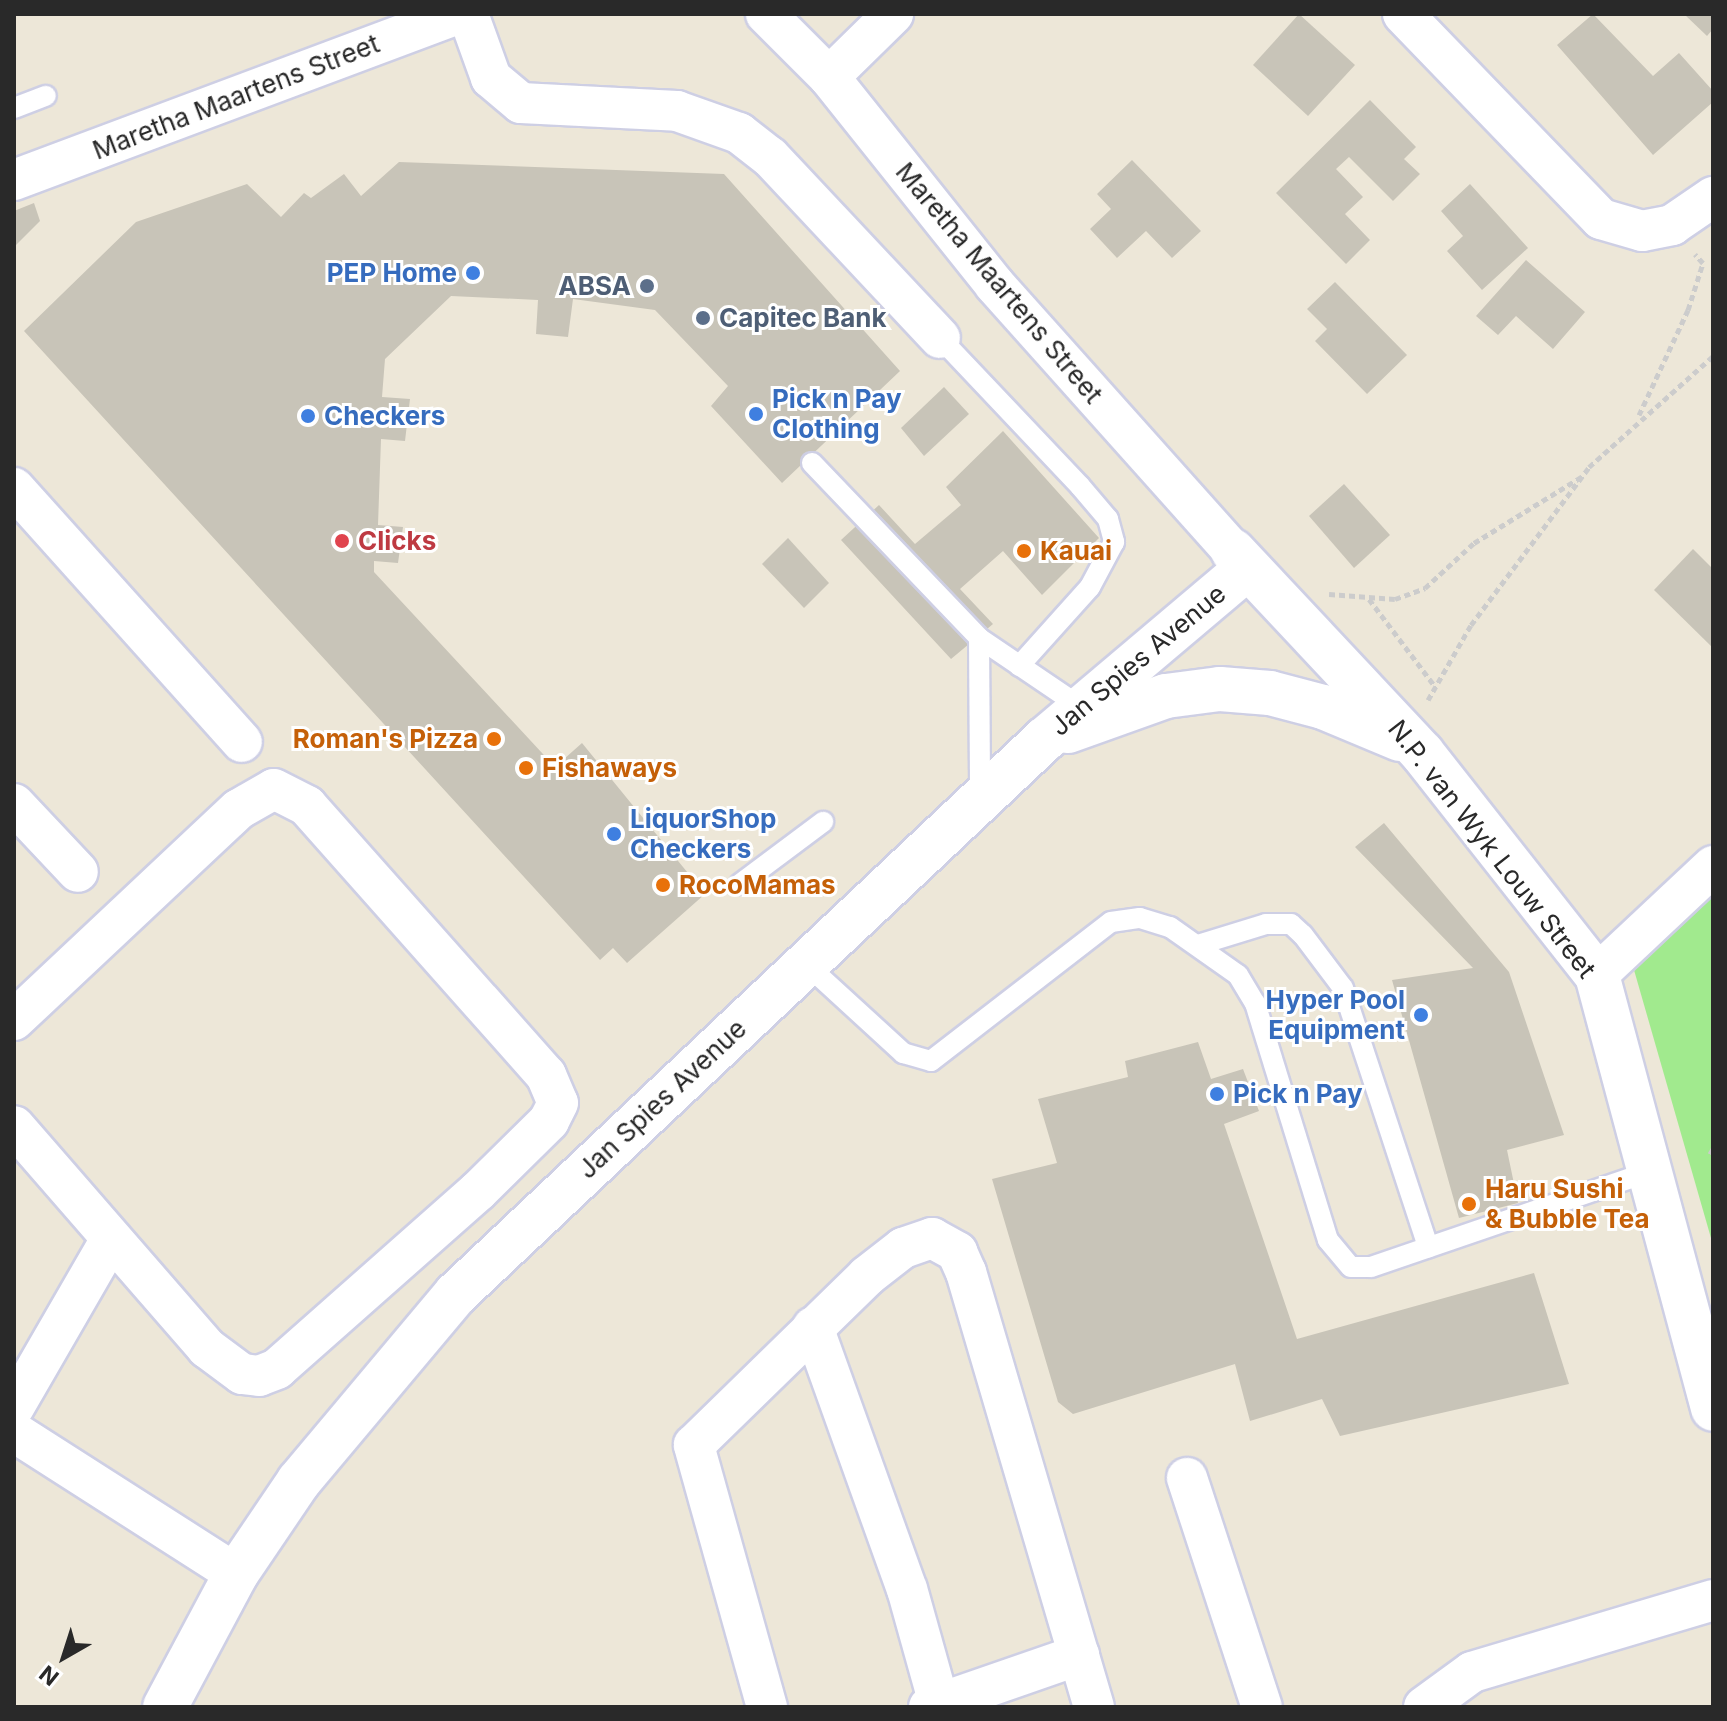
<!DOCTYPE html>
<style>
body{margin:0}
#map{position:relative;width:1727px;height:1721px;overflow:hidden;background:#ede7d8;font-family:Inter,sans-serif}
div>[style]{position:absolute}
.green>*{inset:0;background:#a1ea8e}
.building>*{inset:0;background:#c8c4b8}
.path>*{height:5px;margin-top:-2.5px;transform-origin:0;background:repeating-linear-gradient(90deg,#ccc 0 6px,transparent 0 10px)}
.roads{filter:drop-shadow(2px 0 #cecfe4) drop-shadow(-2px 0 #cecfe4) drop-shadow(0 2px #cecfe4) drop-shadow(0 -2px #cecfe4)}
.lane>*{height:20px;margin:-10px;padding:0 10px;transform-origin:10px;border-radius:10px;background:#fff}
.street>*{height:40px;margin:-20px;padding:0 20px;transform-origin:20px;border-radius:20px;background:#fff}
.secondary>*{height:44px;margin:-22px;padding:0 22px;transform-origin:22px;border-radius:22px;background:#fff}
.dots>*{width:22px;height:22px;translate:-50% -50%;box-sizing:border-box;border:4px solid #fff;border-radius:50%}
span{translate:-50% -50%;white-space:nowrap;text-align:center;line-height:1.15;-webkit-text-stroke:6px #fff;paint-order:stroke}
.street-label{font-size:26px;color:#292929}
.shop-label{font-size:26px;color:#366cbe;font-weight:700}
.right{translate:-100% -50%;text-align:right}
.left{translate:0 -50%;text-align:left}
.service-label{font-size:26px;color:#4e5e75;font-weight:700}
.health-label{font-size:26px;color:#be3a42;font-weight:700}
.food-label{font-size:26px;color:#c56008;font-weight:700}
.frame{position:absolute;inset:0;border:16px solid #292929;pointer-events:none}
.north{position:absolute;left:24px;top:1617px;width:80px;height:80px;-webkit-text-stroke:6px #fff;paint-order:stroke;rotate:219deg;font-size:22px;font-weight:700;line-height:32px;text-align:center;color:#292929}
.north::after{content:'';display:block;margin:auto;width:28px;height:36px;background:#292929;clip-path:polygon(50% 0,100% 100%,50% 72%,0 100%)}
</style>
<div id="map">
<div class="green">
<div style="clip-path:polygon(1713px 891px,1713px 1245px,1632px 963px)"></div>
</div>
<div class="building">
<div style="clip-path:polygon(1299px 14px,1355px 65px,1308px 116px,1253px 65px)"></div>
<div style="clip-path:polygon(1593px 14px,1653px 76px,1679px 53px,1713px 91px,1713px 102px,1653px 155px,1557px 45px)"></div>
<div style="clip-path:polygon(1684px 14px,1713px 14px,1713px 29px,1707px 36px)"></div>
<div style="clip-path:polygon(1370px 100px,1416px 147px,1404px 159px,1420px 174px,1393px 201px,1349px 157px,1336px 169px,1363px 197px,1345px 214px,1370px 240px,1346px 264px,1276px 193px)"></div>
<div style="clip-path:polygon(1132px 160px,1201px 231px,1172px 258px,1146px 231px,1117px 258px,1090px 229px,1111px 209px,1097px 194px)"></div>
<div style="clip-path:polygon(399px 162px,724px 174px,900px 371px,782px 483px,711px 406px,728px 386px,655px 310px,573px 299px,568px 337px,536px 334px,538px 300px,451px 296px,385px 359px,382px 397px,410px 399px,405px 441px,381px 439px,378px 525px,403px 527px,398px 563px,374px 561px,374px 572px,555px 767px,582px 743px,705px 894px,627px 963px,613px 948px,600px 960px,24px 331px,136px 222px,247px 184px,281px 217px,304px 193px,311px 198px,344px 174px,361px 196px)"></div>
<div style="clip-path:polygon(1470px 184px,1528px 248px,1482px 290px,1447px 251px,1463px 236px,1441px 211px)"></div>
<div style="clip-path:polygon(34px 203px,40px 221px,14px 247px,14px 211px)"></div>
<div style="clip-path:polygon(1526px 260px,1585px 312px,1553px 349px,1516px 316px,1498px 335px,1476px 316px)"></div>
<div style="clip-path:polygon(1335px 282px,1407px 355px,1367px 394px,1315px 341px,1327px 329px,1307px 309px)"></div>
<div style="clip-path:polygon(944px 387px,969px 414px,924px 456px,901px 428px)"></div>
<div style="clip-path:polygon(1003px 431px,1099px 538px,1042px 595px,1003px 551px,960px 589px,993px 624px,951px 659px,841px 540px,879px 505px,915px 544px,961px 505px,946px 487px)"></div>
<div style="clip-path:polygon(1344px 484px,1390px 535px,1354px 568px,1309px 516px)"></div>
<div style="clip-path:polygon(788px 538px,829px 583px,804px 608px,762px 564px)"></div>
<div style="clip-path:polygon(1693px 549px,1713px 569px,1713px 648px,1654px 590px)"></div>
<div style="clip-path:polygon(1384px 823px,1509px 972px,1564px 1135px,1507px 1150px,1518px 1203px,1459px 1218px,1392px 980px,1473px 968px,1355px 847px)"></div>
<div style="clip-path:polygon(1198px 1042px,1211px 1079px,1243px 1069px,1259px 1111px,1224px 1124px,1297px 1339px,1534px 1273px,1569px 1384px,1340px 1436px,1322px 1399px,1250px 1421px,1235px 1364px,1073px 1414px,1058px 1402px,992px 1179px,1057px 1163px,1038px 1099px,1128px 1077px,1125px 1061px)"></div>
</div>
<div class="path">
<div style="left:1639px;top:415px;width:116px;rotate:-65deg"></div>
<div style="left:1688px;top:310px;width:49px;rotate:-72.3deg"></div>
<div style="left:1703px;top:263px;width:12px;rotate:-132deg"></div>
<div style="left:1329px;top:594px;width:66px;rotate:4.3deg"></div>
<div style="left:1395px;top:599px;width:32px;rotate:-20deg"></div>
<div style="left:1425px;top:588px;width:67px;rotate:-42.6deg"></div>
<div style="left:1474px;top:543px;width:128px;rotate:-31.6deg"></div>
<div style="left:1369px;top:599px;width:108px;rotate:52.9deg"></div>
<div style="left:1428px;top:700px;width:86px;rotate:-60.2deg"></div>
<div style="left:1471px;top:625px;width:197px;rotate:-53.2deg"></div>
<div style="left:1589px;top:467px;width:166px;rotate:-41.8deg"></div>
<div style="left:1710px;top:1154px;width:6px;rotate:-59deg"></div>
</div>
<div class="roads">
<div class="lane">
<div style="left:14px;top:108px;width:34px;rotate:-21deg"></div>
<div style="left:940px;top:338px;width:204px;rotate:46.6deg"></div>
<div style="left:1080px;top:486px;width:43px;rotate:49.7deg"></div>
<div style="left:1108px;top:519px;width:24px;rotate:75deg"></div>
<div style="left:1114px;top:542px;width:51px;rotate:118.1deg"></div>
<div style="left:1090px;top:587px;width:106px;rotate:131.9deg"></div>
<div style="left:812px;top:463px;width:242px;rotate:46.3deg"></div>
<div style="left:979px;top:638px;width:123px;rotate:34.1deg"></div>
<div style="left:979px;top:638px;width:156px;rotate:89.6deg"></div>
<div style="left:740px;top:884px;width:104px;rotate:-36.8deg"></div>
<div style="left:1201px;top:944px;width:68px;rotate:-17.1deg"></div>
<div style="left:1266px;top:924px;width:25px"></div>
<div style="left:1291px;top:924px;width:16px;rotate:43deg"></div>
<div style="left:1303px;top:935px;width:66px;rotate:53deg"></div>
<div style="left:1343px;top:988px;width:273px;rotate:71.8deg"></div>
<div style="left:806px;top:964px;width:132px;rotate:42.5deg"></div>
<div style="left:903px;top:1053px;width:29px;rotate:16deg"></div>
<div style="left:931px;top:1061px;width:227px;rotate:-37.7deg"></div>
<div style="left:1111px;top:922px;width:29px;rotate:-8deg"></div>
<div style="left:1140px;top:918px;width:31px;rotate:17deg"></div>
<div style="left:1170px;top:927px;width:83px;rotate:35.2deg"></div>
<div style="left:1238px;top:975px;width:33px;rotate:59deg"></div>
<div style="left:1255px;top:1003px;width:248px;rotate:72.9deg"></div>
<div style="left:1328px;top:1240px;width:35px;rotate:50deg"></div>
<div style="left:1351px;top:1267px;width:20px"></div>
<div style="left:1371px;top:1267px;width:291px;rotate:-18.9deg"></div>
</div>
<div class="street">
<div style="left:468px;top:14px;width:68px;rotate:70.2deg"></div>
<div style="left:491px;top:78px;width:39px;rotate:40deg"></div>
<div style="left:521px;top:103px;width:156px;rotate:2.9deg"></div>
<div style="left:677px;top:111px;width:66px;rotate:19.5deg"></div>
<div style="left:739px;top:133px;width:39px;rotate:38deg"></div>
<div style="left:770px;top:157px;width:248px;rotate:46.8deg"></div>
<div style="left:766px;top:14px;width:89px;rotate:45deg"></div>
<div style="left:829px;top:77px;width:266px;rotate:51.4deg"></div>
<div style="left:995px;top:285px;width:357px;rotate:48.2deg"></div>
<div style="left:1403px;top:14px;width:285px;rotate:46deg"></div>
<div style="left:1601px;top:219px;width:43px;rotate:16.3deg"></div>
<div style="left:1642px;top:231px;width:31px;rotate:-11deg"></div>
<div style="left:1672px;top:225px;width:50px;rotate:-34.3deg"></div>
<div style="left:829px;top:77px;width:90px;rotate:-44.5deg"></div>
<div style="left:14px;top:180px;width:473px;rotate:-20.5deg"></div>
<div style="left:14px;top:488px;width:341px;rotate:48.1deg"></div>
<div style="left:14px;top:804px;width:93px;rotate:46.7deg"></div>
<div style="left:1597px;top:975px;width:159px;rotate:-43.2deg"></div>
<div style="left:14px;top:1020px;width:308px;rotate:-43.2deg"></div>
<div style="left:239px;top:809px;width:40px;rotate:-29.7deg"></div>
<div style="left:274px;top:789px;width:37px;rotate:27deg"></div>
<div style="left:307px;top:806px;width:360px;rotate:48.4deg"></div>
<div style="left:546px;top:1075px;width:30px;rotate:67deg"></div>
<div style="left:558px;top:1103px;width:20px;rotate:117deg"></div>
<div style="left:549px;top:1121px;width:100px;rotate:135.4deg"></div>
<div style="left:478px;top:1191px;width:268px;rotate:138.5deg"></div>
<div style="left:277px;top:1369px;width:19px;rotate:159deg"></div>
<div style="left:259px;top:1376px;width:17px;rotate:-173deg"></div>
<div style="left:242px;top:1374px;width:44px;rotate:-143.4deg"></div>
<div style="left:207px;top:1348px;width:294px;rotate:-131deg"></div>
<div style="left:813px;top:1327px;width:278px;rotate:70.3deg"></div>
<div style="left:907px;top:1589px;width:123px;rotate:74.4deg"></div>
<div style="left:14px;top:1407px;width:194px;rotate:-60deg"></div>
<div style="left:14px;top:1432px;width:264px;rotate:32.6deg"></div>
<div style="left:1187px;top:1478px;width:241px;rotate:71.9deg"></div>
<div style="left:767px;top:1707px;width:272px;rotate:-105.6deg"></div>
<div style="left:694px;top:1445px;width:242px;rotate:-44.3deg"></div>
<div style="left:867px;top:1276px;width:46px;rotate:-37.9deg"></div>
<div style="left:903px;top:1248px;width:31px;rotate:-19deg"></div>
<div style="left:932px;top:1238px;width:29px;rotate:29deg"></div>
<div style="left:957px;top:1252px;width:22px;rotate:66deg"></div>
<div style="left:966px;top:1272px;width:453px;rotate:73.6deg"></div>
<div style="left:929px;top:1707px;width:159px;rotate:-19.1deg"></div>
<div style="left:1424px;top:1707px;width:59px;rotate:-36.1deg"></div>
<div style="left:1472px;top:1672px;width:252px;rotate:-16.6deg"></div>
</div>
<div class="secondary">
<div style="left:1233px;top:551px;width:277px;rotate:46.9deg"></div>
<div style="left:1422px;top:753px;width:283px;rotate:51.8deg"></div>
<div style="left:1597px;top:975px;width:449px;rotate:75deg"></div>
<div style="left:1068px;top:731px;width:104px;rotate:-19.7deg"></div>
<div style="left:1166px;top:696px;width:54px;rotate:-7.4deg"></div>
<div style="left:1220px;top:689px;width:50px;rotate:4.6deg"></div>
<div style="left:1270px;top:693px;width:55px;rotate:14.8deg"></div>
<div style="left:1323px;top:707px;width:83px;rotate:22.6deg"></div>
<div style="left:165px;top:1707px;width:151px;rotate:-61.9deg"></div>
<div style="left:236px;top:1574px;width:112px;rotate:-55.9deg"></div>
<div style="left:299px;top:1481px;width:244px;rotate:-50deg"></div>
<div style="left:456px;top:1294px;width:809px;rotate:-43.3deg"></div>
<div style="left:1045px;top:739px;width:265px;rotate:-40.2deg"></div>
</div>
</div>
<div class="dots">
<div style="left:473px;top:273px;background:#3f7fe0"></div>
<div style="left:647px;top:286px;background:#5c6f8a"></div>
<div style="left:703px;top:318px;background:#5c6f8a"></div>
<div style="left:756px;top:414px;background:#3f7fe0"></div>
<div style="left:308px;top:416px;background:#3f7fe0"></div>
<div style="left:342px;top:541px;background:#e0444e"></div>
<div style="left:1024px;top:551px;background:#e8710a"></div>
<div style="left:494px;top:739px;background:#e8710a"></div>
<div style="left:526px;top:768px;background:#e8710a"></div>
<div style="left:614px;top:834px;background:#3f7fe0"></div>
<div style="left:663px;top:885px;background:#e8710a"></div>
<div style="left:1421px;top:1015px;background:#3f7fe0"></div>
<div style="left:1217px;top:1094px;background:#3f7fe0"></div>
<div style="left:1469px;top:1204px;background:#e8710a"></div>
</div>
<div class="street-label">
<span style="left:236px;top:97px;rotate:-21deg">Maretha Maartens Street</span>
<span style="left:999px;top:283px;rotate:50deg">Maretha Maartens Street</span>
<span style="left:1138px;top:660px;rotate:-40deg">Jan Spies Avenue</span>
<span style="left:1492px;top:849px;rotate:52deg">N.P. van Wyk Louw Street</span>
<span style="left:662px;top:1099px;rotate:-43deg">Jan Spies Avenue</span>
</div>
<div class="shop-label">
<span class="right" style="left:457px;top:273px">PEP Home</span>
<span class="left" style="left:772px;top:414px">Pick n Pay<br>Clothing</span>
<span class="left" style="left:324px;top:416px">Checkers</span>
<span class="left" style="left:630px;top:834px">LiquorShop<br>Checkers</span>
<span class="right" style="left:1405px;top:1015px">Hyper Pool<br>Equipment</span>
<span class="left" style="left:1233px;top:1094px">Pick n Pay</span>
</div>
<div class="service-label">
<span class="right" style="left:631px;top:286px">ABSA</span>
<span class="left" style="left:719px;top:318px">Capitec Bank</span>
</div>
<div class="health-label">
<span class="left" style="left:358px;top:541px">Clicks</span>
</div>
<div class="food-label">
<span class="left" style="left:1040px;top:551px">Kauai</span>
<span class="right" style="left:478px;top:739px">Roman's Pizza</span>
<span class="left" style="left:542px;top:768px">Fishaways</span>
<span class="left" style="left:679px;top:885px">RocoMamas</span>
<span class="left" style="left:1485px;top:1204px">Haru Sushi<br>&amp; Bubble Tea</span>
</div>
<div class="frame"></div>
<div class="north">N</div>
</div>
